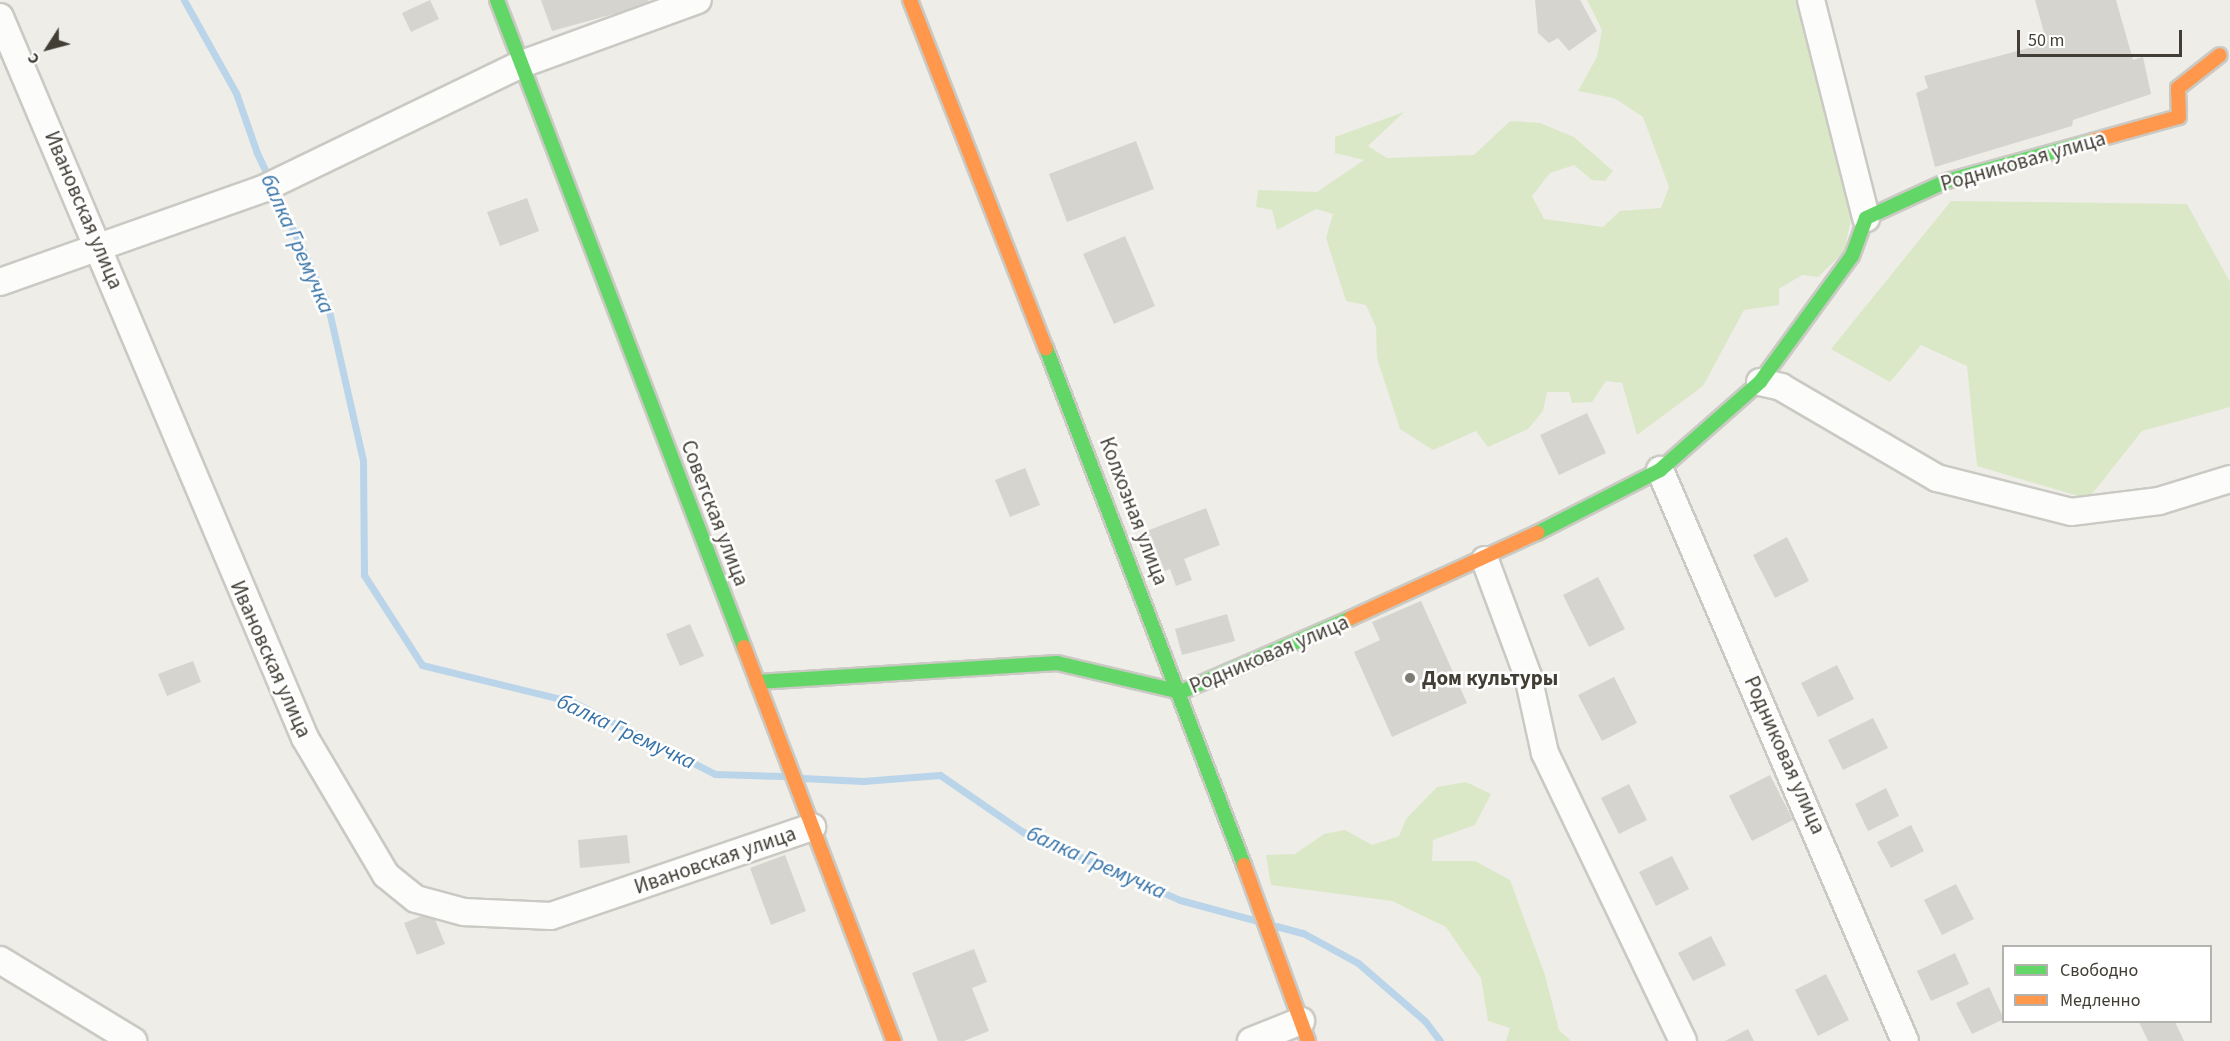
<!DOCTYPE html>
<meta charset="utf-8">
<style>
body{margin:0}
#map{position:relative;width:2230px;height:1041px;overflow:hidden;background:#eeede7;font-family:"Source Sans 3",sans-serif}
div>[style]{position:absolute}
.green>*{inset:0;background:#dae8c8}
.stream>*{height:7px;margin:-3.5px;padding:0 3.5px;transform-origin:3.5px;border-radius:3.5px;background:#bad4e9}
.building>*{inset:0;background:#d6d4ce}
.roads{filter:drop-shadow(2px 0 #cac9c3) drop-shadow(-2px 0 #cac9c3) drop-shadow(0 2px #cac9c3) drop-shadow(0 -2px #cac9c3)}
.street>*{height:26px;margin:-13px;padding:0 13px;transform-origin:13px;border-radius:13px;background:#fcfcfb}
.fast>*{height:14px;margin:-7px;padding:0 7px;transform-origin:7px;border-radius:7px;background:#63d668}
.slow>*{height:14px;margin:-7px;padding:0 7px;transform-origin:7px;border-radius:7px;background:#ff974d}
.dots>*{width:16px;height:16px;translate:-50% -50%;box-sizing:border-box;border:3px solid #fff;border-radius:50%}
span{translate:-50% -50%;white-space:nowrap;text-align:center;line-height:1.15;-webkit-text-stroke:5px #fff;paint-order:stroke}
.street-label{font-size:21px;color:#423e35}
.poi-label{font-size:21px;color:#423e35;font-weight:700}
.left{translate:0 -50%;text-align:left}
.water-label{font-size:22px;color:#3672a6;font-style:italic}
.legend{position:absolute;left:2002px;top:945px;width:210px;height:78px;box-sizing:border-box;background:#fff;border:2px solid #b3b2ae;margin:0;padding:8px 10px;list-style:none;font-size:18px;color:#423e35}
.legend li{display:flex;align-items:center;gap:12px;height:30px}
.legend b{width:30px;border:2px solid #b3b2ae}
.north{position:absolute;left:18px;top:18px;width:60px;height:60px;-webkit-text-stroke:4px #fff;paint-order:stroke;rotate:234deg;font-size:16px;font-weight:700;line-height:24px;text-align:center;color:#423e35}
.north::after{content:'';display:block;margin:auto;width:21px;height:27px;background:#423e35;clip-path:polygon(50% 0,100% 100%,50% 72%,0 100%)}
.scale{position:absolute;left:2017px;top:30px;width:165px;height:27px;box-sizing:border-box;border:3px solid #423e35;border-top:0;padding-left:8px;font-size:18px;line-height:21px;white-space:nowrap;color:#423e35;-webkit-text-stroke:4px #fff;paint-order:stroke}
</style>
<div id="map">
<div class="green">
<div style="clip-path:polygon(1587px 0,1795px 0,1853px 210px,1844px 252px,1818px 277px,1802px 275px,1779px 289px,1779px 305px,1744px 310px,1703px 386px,1637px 435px,1622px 383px,1606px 381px,1592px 402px,1572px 403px,1569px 392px,1547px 392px,1543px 411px,1528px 429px,1488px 447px,1476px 431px,1433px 450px,1400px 429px,1377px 358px,1376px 327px,1366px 305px,1346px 301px,1326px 238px,1333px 214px,1316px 209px,1277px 230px,1272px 210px,1256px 207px,1258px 190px,1317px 192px,1364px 160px,1335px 153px,1335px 137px,1404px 112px,1368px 146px,1387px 158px,1474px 155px,1510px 121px,1540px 123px,1574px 137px,1613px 171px,1605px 181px,1592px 180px,1574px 165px,1550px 173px,1532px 196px,1544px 219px,1603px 227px,1620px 211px,1661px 208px,1669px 187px,1643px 117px,1614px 98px,1578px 91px,1597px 57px,1602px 30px)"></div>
<div style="clip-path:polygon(1951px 201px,2187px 204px,2230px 282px,2230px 407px,2142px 431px,2088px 499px,1977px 466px,1967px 366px,1921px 345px,1890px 382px,1831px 349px)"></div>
<div style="clip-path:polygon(1466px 782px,1491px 794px,1475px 825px,1433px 840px,1432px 861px,1475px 861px,1510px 880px,1545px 975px,1559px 1030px,1571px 1041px,1506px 1041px,1510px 1028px,1488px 1021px,1481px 978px,1446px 927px,1392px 901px,1271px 885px,1266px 855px,1295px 854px,1324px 834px,1345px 830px,1372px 845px,1399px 836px,1406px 819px,1437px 787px)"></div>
</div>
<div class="stream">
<div style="left:184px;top:0;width:107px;rotate:60.8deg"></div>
<div style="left:236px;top:93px;width:64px;rotate:70.7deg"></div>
<div style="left:257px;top:153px;width:165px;rotate:64.8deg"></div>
<div style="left:327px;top:302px;width:162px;rotate:77.2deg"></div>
<div style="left:363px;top:460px;width:115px;rotate:89.5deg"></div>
<div style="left:364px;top:575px;width:107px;rotate:57.2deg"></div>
<div style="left:422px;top:665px;width:155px;rotate:13.8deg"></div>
<div style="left:573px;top:702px;width:159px;rotate:26.9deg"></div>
<div style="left:715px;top:774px;width:67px;rotate:1.7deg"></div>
<div style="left:802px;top:778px;width:61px;rotate:2.8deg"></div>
<div style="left:863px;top:781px;width:77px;rotate:-4.5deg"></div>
<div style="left:940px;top:775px;width:101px;rotate:34.5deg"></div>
<div style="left:1023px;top:832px;width:171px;rotate:23.4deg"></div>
<div style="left:1180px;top:900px;width:77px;rotate:15.1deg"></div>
<div style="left:1276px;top:926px;width:28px;rotate:15deg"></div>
<div style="left:1303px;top:933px;width:63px;rotate:28.6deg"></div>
<div style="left:1358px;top:963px;width:89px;rotate:40.9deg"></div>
<div style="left:1425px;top:1021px;width:25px;rotate:53deg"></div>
</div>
<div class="building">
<div style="clip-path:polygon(430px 0,439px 19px,411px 32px,402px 13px)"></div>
<div style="clip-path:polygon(541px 0,648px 0,650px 4px,552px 31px)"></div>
<div style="clip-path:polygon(1535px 0,1580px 0,1597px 31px,1569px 51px,1558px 38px,1549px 43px,1538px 33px)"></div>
<div style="clip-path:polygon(2035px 0,2116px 0,2133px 60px,2143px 57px,2151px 94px,2073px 120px,2072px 126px,1935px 167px,1916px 93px,1928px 88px,1924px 76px,2047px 43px)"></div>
<div style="clip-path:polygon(1136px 141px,1154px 189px,1067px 222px,1049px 174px)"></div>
<div style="clip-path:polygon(527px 198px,539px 231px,500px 246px,487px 212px)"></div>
<div style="clip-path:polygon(1125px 236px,1155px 306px,1114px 324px,1083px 254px)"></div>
<div style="clip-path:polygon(1587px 413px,1606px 453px,1559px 475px,1540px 435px)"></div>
<div style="clip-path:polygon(1025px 468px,1040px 505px,1010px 517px,995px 480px)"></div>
<div style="clip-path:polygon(1206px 508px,1220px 545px,1184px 559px,1192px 580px,1176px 586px,1170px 569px,1155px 575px,1139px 534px)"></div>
<div style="clip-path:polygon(1787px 537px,1809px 581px,1775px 598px,1753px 555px)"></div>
<div style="clip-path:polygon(1598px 577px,1625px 629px,1589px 647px,1563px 595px)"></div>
<div style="clip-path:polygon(1421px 601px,1467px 703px,1392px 737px,1354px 652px,1380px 640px,1372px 622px)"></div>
<div style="clip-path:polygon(1227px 614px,1235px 641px,1182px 655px,1175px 629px)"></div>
<div style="clip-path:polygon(690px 624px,704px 656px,680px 666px,666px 634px)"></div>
<div style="clip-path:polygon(193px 661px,201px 682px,167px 696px,158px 674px)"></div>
<div style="clip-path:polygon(1837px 665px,1854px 699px,1818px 717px,1801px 683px)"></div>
<div style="clip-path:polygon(1614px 677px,1637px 723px,1602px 741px,1578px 695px)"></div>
<div style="clip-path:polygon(1873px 718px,1888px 748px,1843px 770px,1828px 740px)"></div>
<div style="clip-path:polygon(1770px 775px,1793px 820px,1752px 841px,1729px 796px)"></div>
<div style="clip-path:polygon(1629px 784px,1647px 820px,1619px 834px,1601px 798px)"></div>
<div style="clip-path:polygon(1886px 788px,1899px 816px,1868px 831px,1855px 804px)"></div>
<div style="clip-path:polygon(1911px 825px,1924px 851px,1891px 868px,1877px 842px)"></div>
<div style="clip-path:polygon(627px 835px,630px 863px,580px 868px,578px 840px)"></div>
<div style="clip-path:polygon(785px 855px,806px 911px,771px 925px,750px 868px)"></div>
<div style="clip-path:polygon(1672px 856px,1689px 889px,1656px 906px,1639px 872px)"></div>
<div style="clip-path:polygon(1956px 884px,1974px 919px,1942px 935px,1924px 900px)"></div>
<div style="clip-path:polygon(432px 912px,445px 944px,417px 955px,404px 923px)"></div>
<div style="clip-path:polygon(1711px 936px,1726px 965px,1693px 981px,1678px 953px)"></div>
<div style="clip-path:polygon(974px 949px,987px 982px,972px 988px,989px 1031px,964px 1041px,938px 1041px,912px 973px)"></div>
<div style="clip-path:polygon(1955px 953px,1969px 984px,1931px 1001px,1917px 971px)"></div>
<div style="clip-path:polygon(1826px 974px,1849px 1020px,1818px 1036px,1795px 990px)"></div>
<div style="clip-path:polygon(1989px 987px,2004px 1019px,1972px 1034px,1956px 1003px)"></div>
<div style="clip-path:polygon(2139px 1022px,2175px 1022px,2184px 1041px,2148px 1041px)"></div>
<div style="clip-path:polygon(1748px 1029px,1754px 1041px,1725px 1041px)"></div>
</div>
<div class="roads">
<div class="street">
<div style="left:1811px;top:0;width:225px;rotate:75.8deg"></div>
<div style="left:0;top:17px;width:783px;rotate:67.07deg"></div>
<div style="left:305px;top:738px;width:159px;rotate:59.4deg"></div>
<div style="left:386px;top:875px;width:38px;rotate:39deg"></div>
<div style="left:416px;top:899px;width:50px;rotate:15.2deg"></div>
<div style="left:464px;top:912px;width:87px;rotate:2.6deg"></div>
<div style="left:551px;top:916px;width:276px;rotate:-18.8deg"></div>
<div style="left:0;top:282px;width:281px;rotate:-19.5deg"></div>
<div style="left:265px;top:188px;width:285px;rotate:-25.8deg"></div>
<div style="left:522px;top:64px;width:187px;rotate:-20deg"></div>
<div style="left:1760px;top:382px;width:22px;rotate:13deg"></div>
<div style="left:1781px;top:387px;width:181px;rotate:30.3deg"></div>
<div style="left:1937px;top:478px;width:138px;rotate:14.2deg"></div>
<div style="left:2071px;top:512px;width:89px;rotate:-7.1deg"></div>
<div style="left:2159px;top:501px;width:74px;rotate:-17.2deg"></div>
<div style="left:1660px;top:470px;width:621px;rotate:66.78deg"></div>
<div style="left:1485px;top:560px;width:124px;rotate:69.7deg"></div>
<div style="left:1528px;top:676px;width:79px;rotate:77.6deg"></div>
<div style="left:1545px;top:753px;width:319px;rotate:64.4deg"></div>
<div style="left:0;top:960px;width:156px;rotate:31.3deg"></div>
<div style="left:1251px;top:1041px;width:54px;rotate:-21.8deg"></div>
</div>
<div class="fast">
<div style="left:497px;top:0;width:693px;rotate:69.11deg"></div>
<div style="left:1046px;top:348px;width:554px;rotate:69.04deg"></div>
<div style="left:1537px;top:533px;width:138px;rotate:-27.1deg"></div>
<div style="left:1660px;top:470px;width:133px;rotate:-41.3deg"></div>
<div style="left:1760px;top:382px;width:156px;rotate:-53.9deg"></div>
<div style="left:1852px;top:256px;width:40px;rotate:-69.8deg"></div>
<div style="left:1866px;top:218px;width:89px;rotate:-24.6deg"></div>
<div style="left:1947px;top:181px;width:150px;rotate:-15.4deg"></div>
<div style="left:757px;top:682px;width:301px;rotate:-3.6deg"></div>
<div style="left:1057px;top:663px;width:127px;rotate:13.2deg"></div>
<div style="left:1181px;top:692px;width:185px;rotate:-23.5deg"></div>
</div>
<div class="slow">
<div style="left:910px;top:0;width:374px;rotate:68.7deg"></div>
<div style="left:2092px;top:141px;width:90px;rotate:-15.4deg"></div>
<div style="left:2179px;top:117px;width:29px;rotate:-92deg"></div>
<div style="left:2178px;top:88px;width:53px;rotate:-38.2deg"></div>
<div style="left:1351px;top:618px;width:205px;rotate:-24.6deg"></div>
<div style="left:744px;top:647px;width:422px;rotate:69.2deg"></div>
<div style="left:1244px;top:865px;width:187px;rotate:70deg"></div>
</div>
</div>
<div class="dots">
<div style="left:1410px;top:678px;background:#7e7b73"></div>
</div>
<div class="street-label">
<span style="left:2023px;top:161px;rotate:-16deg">Родниковая улица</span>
<span style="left:84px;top:210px;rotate:67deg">Ивановская улица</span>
<span style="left:1134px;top:511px;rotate:69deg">Колхозная улица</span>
<span style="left:715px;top:513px;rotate:69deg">Советская улица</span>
<span style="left:1269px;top:654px;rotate:-23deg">Родниковая улица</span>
<span style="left:271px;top:659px;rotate:66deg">Ивановская улица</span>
<span style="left:1785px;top:755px;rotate:66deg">Родниковая улица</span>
<span style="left:715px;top:860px;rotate:-19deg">Ивановская улица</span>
</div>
<div class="poi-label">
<span class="left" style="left:1422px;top:678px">Дом культуры</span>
</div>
<div class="water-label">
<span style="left:297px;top:244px;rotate:66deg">балка Гремучка</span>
<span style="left:626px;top:732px;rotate:25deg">балка Гремучка</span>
<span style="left:1096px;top:863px;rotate:24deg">балка Гремучка</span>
</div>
<ul class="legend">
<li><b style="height:8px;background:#63d668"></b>Свободно</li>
<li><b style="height:8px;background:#ff974d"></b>Медленно</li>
</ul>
<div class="north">С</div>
<div class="scale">50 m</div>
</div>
